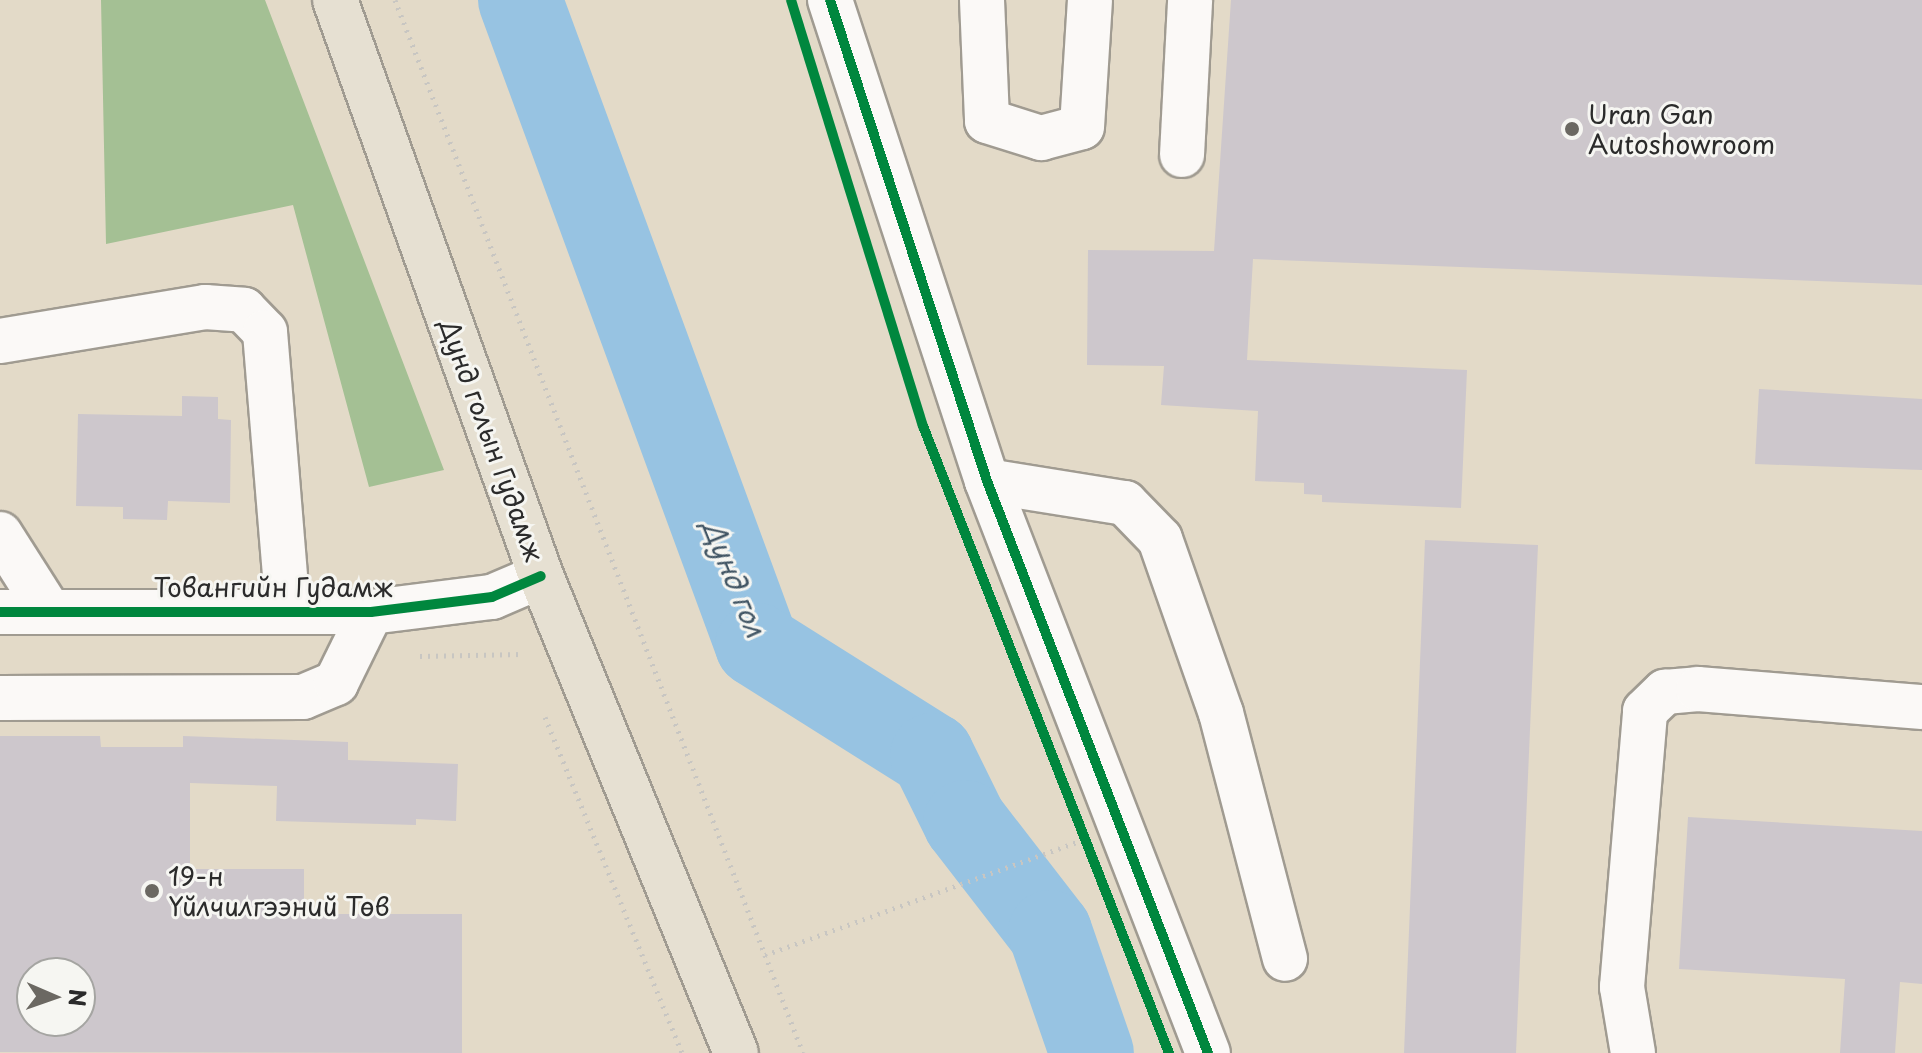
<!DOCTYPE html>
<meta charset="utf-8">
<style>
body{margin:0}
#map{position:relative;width:1922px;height:1053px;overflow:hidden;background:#e3dac8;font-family:"Playpen Sans",sans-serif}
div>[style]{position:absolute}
.forest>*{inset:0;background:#a4c094}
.river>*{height:84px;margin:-42px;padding:0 42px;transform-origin:42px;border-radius:42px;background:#97c3e2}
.building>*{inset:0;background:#cdc7cc}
.path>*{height:5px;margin-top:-2.5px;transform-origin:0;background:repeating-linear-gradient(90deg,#c8c6c2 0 2px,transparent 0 8px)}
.roads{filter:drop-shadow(2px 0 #a09b91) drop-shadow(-2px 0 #a09b91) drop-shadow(0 2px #a09b91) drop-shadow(0 -2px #a09b91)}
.minor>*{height:44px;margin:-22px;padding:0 22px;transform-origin:22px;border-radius:22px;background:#fbf9f7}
.major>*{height:44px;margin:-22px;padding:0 22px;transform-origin:22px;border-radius:22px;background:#e6e0d2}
.cycleway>*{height:10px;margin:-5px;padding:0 5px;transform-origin:5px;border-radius:5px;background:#00873e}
.dots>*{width:22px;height:22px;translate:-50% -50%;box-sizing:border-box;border:4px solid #f6f6f2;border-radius:50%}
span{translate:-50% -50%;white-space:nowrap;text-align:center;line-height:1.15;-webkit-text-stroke:6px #f6f6f2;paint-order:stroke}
.poi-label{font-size:26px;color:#2b2b2b}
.left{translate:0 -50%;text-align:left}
.street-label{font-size:26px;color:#2b2b2b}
.water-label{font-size:28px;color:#425665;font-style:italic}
.north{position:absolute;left:16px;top:957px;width:80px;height:80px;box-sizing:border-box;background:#f6f6f2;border:2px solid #a5a5a2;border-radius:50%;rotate:92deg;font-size:22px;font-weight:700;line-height:32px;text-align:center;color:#2b2b2b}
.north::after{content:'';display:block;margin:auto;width:28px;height:36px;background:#6b6862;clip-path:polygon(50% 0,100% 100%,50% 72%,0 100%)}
</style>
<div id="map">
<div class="forest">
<div style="clip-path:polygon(101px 0,265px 0,444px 470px,369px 487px,293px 205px,106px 244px)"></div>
</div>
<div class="river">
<div style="left:520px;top:0;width:687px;rotate:69.82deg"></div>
<div style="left:757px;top:645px;width:207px;rotate:32.2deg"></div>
<div style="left:932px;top:755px;width:75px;rotate:63.8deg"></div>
<div style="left:965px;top:822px;width:139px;rotate:52.3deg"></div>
<div style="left:1050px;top:932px;width:128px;rotate:70.9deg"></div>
</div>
<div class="building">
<div style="clip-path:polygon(1231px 0,1922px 0,1922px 285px,1253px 259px,1247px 360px,1467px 370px,1461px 508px,1322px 502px,1322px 495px,1304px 494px,1304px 483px,1255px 481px,1258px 411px,1161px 405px,1164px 366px,1087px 365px,1088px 250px,1214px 251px)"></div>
<div style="clip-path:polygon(1759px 389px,1922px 399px,1922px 470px,1755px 464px)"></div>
<div style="clip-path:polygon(182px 396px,218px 397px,218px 419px,231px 420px,230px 503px,168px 501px,167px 520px,123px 519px,123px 507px,76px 506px,78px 414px,182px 416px)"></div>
<div style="clip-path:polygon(1425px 540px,1538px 545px,1516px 1053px,1404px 1053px)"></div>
<div style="clip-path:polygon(evenodd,0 736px,100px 736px,101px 747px,183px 747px,183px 736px,348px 742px,348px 760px,458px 764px,456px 821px,416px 819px,416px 825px,276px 821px,277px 786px,190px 783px,190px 869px,304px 869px,304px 914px,462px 914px,462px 1053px,0 1052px,0 736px,32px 973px,80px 973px,80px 1021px,32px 1021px,32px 973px)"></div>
<div style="clip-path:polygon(1688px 817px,1922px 831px,1922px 984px,1900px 982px,1895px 1053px,1840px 1053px,1845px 979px,1679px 969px)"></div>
</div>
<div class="path">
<div style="left:395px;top:0;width:1129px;rotate:68.82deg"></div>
<div style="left:420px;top:656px;width:103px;rotate:-1.1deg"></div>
<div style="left:545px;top:717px;width:363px;rotate:67.8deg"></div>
<div style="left:765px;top:955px;width:335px;rotate:-19.9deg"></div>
</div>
<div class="roads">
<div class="minor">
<div style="left:830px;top:0;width:506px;rotate:71.92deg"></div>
<div style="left:987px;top:481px;width:613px;rotate:68.88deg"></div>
<div style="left:982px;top:0;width:121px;rotate:87.6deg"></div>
<div style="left:987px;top:121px;width:57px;rotate:17.5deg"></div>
<div style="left:1041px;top:138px;width:42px;rotate:-15deg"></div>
<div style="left:1082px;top:127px;width:127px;rotate:-86.4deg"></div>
<div style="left:1182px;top:155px;width:155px;rotate:-87deg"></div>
<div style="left:0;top:341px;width:208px;rotate:-9.4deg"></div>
<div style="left:205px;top:307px;width:39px;rotate:4deg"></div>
<div style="left:244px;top:310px;width:30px;rotate:46deg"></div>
<div style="left:265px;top:332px;width:280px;rotate:85.3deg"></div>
<div style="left:987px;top:481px;width:140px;rotate:9.1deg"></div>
<div style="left:1125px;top:503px;width:50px;rotate:45.8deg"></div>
<div style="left:1160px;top:539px;width:184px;rotate:70.7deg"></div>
<div style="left:1221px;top:713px;width:254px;rotate:75.4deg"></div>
<div style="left:0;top:534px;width:88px;rotate:57.6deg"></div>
<div style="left:0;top:612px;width:371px"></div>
<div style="left:371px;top:612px;width:122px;rotate:-7.1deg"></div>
<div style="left:492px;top:597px;width:53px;rotate:-23.2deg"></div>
<div style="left:0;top:698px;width:303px;rotate:-0.2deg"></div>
<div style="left:303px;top:697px;width:36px;rotate:-23deg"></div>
<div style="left:336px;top:683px;width:79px;rotate:-63.8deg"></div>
<div style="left:1633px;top:1053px;width:67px;rotate:-99.5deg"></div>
<div style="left:1622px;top:987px;width:277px;rotate:-85.2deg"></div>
<div style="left:1645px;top:711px;width:28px;rotate:-44deg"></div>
<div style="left:1665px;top:692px;width:33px;rotate:-5deg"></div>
<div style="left:1698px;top:689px;width:225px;rotate:4.6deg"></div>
</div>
<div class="major">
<div style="left:335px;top:0;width:612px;rotate:70.32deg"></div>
<div style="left:541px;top:576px;width:515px;rotate:67.77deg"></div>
</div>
</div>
<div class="cycleway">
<div style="left:791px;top:0;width:446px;rotate:72.8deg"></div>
<div style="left:923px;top:426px;width:674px;rotate:68.58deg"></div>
<div style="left:830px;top:0;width:506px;rotate:71.92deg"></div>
<div style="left:987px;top:481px;width:613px;rotate:68.88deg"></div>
<div style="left:0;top:612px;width:371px"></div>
<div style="left:371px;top:612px;width:122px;rotate:-7.1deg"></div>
<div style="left:492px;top:597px;width:53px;rotate:-23.2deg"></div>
</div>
<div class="dots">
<div style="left:1572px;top:129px;background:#6b6862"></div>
<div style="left:152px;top:891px;background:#6b6862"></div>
</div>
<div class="poi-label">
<span class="left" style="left:1588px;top:129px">Uran Gan<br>Autoshowroom</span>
<span class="left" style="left:168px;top:891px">19-н<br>Үйлчилгээний Төв</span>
</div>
<div class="street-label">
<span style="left:492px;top:440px;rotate:70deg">Дунд голын Гудамж</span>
<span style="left:273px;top:587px">Товангийн Гудамж</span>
</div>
<div class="water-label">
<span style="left:735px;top:578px;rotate:68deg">Дунд гол</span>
</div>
<div class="north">N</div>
</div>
